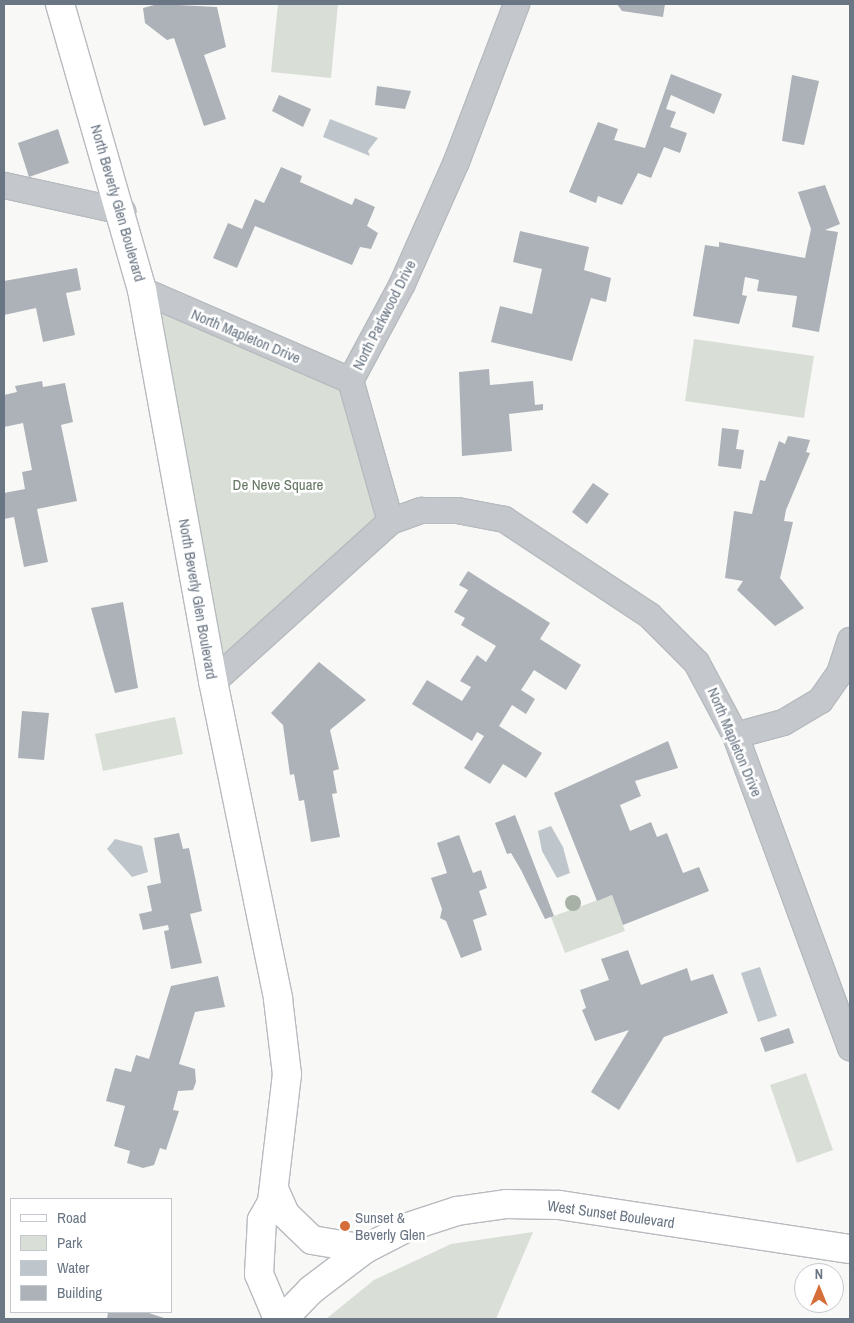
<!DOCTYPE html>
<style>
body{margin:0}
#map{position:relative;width:854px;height:1323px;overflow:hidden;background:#f8f8f6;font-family:"Archivo Narrow",sans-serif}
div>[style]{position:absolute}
.green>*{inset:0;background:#d9dfd7}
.water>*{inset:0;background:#bec6cc}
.building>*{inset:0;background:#acb2b8}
.roads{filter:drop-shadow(1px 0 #b7bbbf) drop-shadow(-1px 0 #b7bbbf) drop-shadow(0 1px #b7bbbf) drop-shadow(0 -1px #b7bbbf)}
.street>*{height:25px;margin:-12.5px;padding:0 12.5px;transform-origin:12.5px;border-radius:12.5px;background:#c4c7cb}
.secondary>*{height:28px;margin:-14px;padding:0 14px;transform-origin:14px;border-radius:14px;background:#fff}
.trees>*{width:16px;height:16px;margin:-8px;border-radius:50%;background:#a8b1a6}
.dots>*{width:14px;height:14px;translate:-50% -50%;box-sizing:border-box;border:2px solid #fff;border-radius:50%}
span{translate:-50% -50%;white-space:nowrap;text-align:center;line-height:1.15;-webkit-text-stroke:5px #fff;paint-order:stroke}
.street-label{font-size:15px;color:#6a7684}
.park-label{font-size:15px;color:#667764}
.poi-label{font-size:15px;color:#6a7684}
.left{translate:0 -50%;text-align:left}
.frame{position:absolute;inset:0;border:5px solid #6a7684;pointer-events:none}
.legend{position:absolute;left:10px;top:1198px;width:162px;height:115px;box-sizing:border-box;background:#fff;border:1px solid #c3c8ce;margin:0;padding:6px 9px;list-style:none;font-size:15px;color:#6a7684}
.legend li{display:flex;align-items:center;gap:10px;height:25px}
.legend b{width:25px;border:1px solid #c3c8ce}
.north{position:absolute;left:794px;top:1263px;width:50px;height:50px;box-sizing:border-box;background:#fff;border:1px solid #c3c8ce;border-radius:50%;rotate:0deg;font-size:14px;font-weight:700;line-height:20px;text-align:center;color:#6a7684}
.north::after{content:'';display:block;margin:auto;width:18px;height:22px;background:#d56e39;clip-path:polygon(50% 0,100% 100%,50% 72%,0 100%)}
</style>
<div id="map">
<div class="green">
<div style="clip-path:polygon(278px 4px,338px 4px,331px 78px,271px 72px)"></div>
<div style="clip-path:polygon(142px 290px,350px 380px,390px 521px,213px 681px)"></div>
<div style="clip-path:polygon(694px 339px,814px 356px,804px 418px,685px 401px)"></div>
<div style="clip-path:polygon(175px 717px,183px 754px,103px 771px,95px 734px)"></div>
<div style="clip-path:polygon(612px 895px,625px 931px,565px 953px,551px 917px)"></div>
<div style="clip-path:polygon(806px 1073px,833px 1150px,797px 1163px,770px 1085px)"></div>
<div style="clip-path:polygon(533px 1232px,496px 1319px,326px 1319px,374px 1280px,451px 1244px)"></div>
</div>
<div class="water">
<div style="clip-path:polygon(330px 119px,378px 138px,368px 151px,370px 156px,323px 137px)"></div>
<div style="clip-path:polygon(551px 826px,563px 847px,570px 873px,557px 878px,542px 851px,538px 831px)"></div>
<div style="clip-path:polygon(115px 839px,142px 846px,148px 872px,132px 877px,107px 849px)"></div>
<div style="clip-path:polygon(760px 967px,777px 1016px,758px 1022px,741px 973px)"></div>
</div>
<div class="building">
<div style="clip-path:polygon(158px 4px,217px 7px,226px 47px,204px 55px,226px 119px,204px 126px,174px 38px,167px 40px,145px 23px,143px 8px)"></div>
<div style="clip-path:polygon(617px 4px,665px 4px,663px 17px,622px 11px)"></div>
<div style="clip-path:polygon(671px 74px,722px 94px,714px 114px,671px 95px,666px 109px,676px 112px,670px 127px,687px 133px,680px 153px,664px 147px,651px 178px,638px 173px,622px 205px,598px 196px,596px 203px,569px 192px,598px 122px,618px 129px,614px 140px,645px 148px)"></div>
<div style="clip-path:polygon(792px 75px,819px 81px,804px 145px,782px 141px)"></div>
<div style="clip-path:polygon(377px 86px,411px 91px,405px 109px,375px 105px)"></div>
<div style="clip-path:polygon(279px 95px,311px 109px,303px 127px,272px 111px)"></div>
<div style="clip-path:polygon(58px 129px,69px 163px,29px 177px,18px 143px)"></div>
<div style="clip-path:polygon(281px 167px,302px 176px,300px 182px,352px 205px,355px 198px,375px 207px,367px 226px,378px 233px,371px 249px,360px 247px,352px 265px,255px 226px,237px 268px,213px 258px,228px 223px,242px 229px,255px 199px,264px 203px)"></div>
<div style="clip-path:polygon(825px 185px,840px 224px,825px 230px,838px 232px,819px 332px,792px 327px,797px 296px,757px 291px,759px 280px,745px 277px,742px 295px,747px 296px,739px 324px,693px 316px,705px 245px,719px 247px,719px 242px,805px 258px,811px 229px,798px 192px)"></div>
<div style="clip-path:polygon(520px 231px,589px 247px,584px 270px,611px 278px,606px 302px,591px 298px,572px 361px,491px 342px,500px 306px,532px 314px,542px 269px,513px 262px)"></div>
<div style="clip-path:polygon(77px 268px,81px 290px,66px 293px,75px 335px,43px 342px,36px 308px,4px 315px,4px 281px)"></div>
<div style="clip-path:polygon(489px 369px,490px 385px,533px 381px,535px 405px,543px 404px,543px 410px,509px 414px,512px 451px,462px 456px,459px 372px)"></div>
<div style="clip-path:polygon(42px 381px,43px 387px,65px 383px,73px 422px,61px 425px,77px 501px,37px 509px,48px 562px,24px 567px,14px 517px,4px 519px,4px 493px,25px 489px,22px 472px,32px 470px,23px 423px,4px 427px,4px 395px,17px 392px,15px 386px)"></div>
<div style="clip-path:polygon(722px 428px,739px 430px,736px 449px,744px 450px,741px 469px,718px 466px)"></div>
<div style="clip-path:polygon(788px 436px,810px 440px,806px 452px,810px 453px,786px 510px,784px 521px,793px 522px,780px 578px,804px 608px,775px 626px,737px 590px,743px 581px,725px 578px,734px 511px,752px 514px,760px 480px,765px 481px,779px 441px,785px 444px)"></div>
<div style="clip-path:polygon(593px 483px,609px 494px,587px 524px,572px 512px)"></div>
<div style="clip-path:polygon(468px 571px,550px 623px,540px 639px,581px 665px,566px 690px,534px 670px,521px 690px,535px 699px,526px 714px,512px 705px,499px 726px,542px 753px,526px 778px,503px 764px,490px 784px,464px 768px,484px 736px,477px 732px,472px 741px,412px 704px,427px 680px,462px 701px,471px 687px,460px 681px,477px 655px,486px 662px,496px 646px,461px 625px,465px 618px,454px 612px,468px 590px,459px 585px)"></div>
<div style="clip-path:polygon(123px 602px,138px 688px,115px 693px,91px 608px)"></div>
<div style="clip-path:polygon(319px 662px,366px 700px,330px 730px,339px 769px,333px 771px,337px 793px,332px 794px,340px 837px,311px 842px,304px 800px,299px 801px,294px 774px,290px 775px,283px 725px,271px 713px)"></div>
<div style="clip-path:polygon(22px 711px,49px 713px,44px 760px,18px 758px)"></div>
<div style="clip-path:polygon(668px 741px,678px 768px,635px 781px,641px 796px,620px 805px,630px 831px,651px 822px,657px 837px,667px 833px,683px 873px,699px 867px,709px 891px,623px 925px,612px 895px,597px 901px,554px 793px)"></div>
<div style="clip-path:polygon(515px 815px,554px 916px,545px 919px,521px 870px,511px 853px,507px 854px,495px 823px)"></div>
<div style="clip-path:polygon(179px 833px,183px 849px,189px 848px,202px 911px,190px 914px,202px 963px,171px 969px,164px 931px,169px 930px,168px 925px,143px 930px,139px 914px,152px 911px,147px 886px,161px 883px,154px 838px)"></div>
<div style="clip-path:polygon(459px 835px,473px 873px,481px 870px,487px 888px,479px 891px,487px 915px,473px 920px,482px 950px,461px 958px,446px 921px,440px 918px,442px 909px,431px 878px,447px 873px,437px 843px)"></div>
<div style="clip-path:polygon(628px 950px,641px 985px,687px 968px,691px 981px,713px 974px,728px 1013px,664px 1037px,619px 1110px,591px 1092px,629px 1030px,595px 1041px,582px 1010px,586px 1008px,580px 990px,609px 980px,601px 959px)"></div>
<div style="clip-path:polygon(218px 976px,225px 1007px,195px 1012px,179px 1064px,195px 1069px,196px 1082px,193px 1090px,178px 1091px,173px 1110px,179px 1111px,166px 1150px,160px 1148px,154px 1165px,143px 1168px,127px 1163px,130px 1151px,114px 1146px,125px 1106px,106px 1101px,115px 1068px,131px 1072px,136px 1055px,149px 1059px,171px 986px)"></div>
<div style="clip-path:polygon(789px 1028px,794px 1043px,765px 1052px,760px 1038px)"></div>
<div style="clip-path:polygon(108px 1312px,146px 1312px,167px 1319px,107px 1319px)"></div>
</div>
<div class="roads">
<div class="street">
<div style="left:4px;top:185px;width:121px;rotate:12.4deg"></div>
<div style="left:142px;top:290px;width:227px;rotate:23.4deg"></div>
<div style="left:390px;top:521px;width:33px;rotate:-20deg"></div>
<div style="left:421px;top:510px;width:36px"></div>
<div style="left:457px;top:510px;width:48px;rotate:10.8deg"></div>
<div style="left:504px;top:519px;width:174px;rotate:33.5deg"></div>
<div style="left:649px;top:615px;width:66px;rotate:45deg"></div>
<div style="left:696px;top:662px;width:83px;rotate:61.9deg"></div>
<div style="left:735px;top:735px;width:333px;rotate:69.8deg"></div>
<div style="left:213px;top:681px;width:239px;rotate:-42.1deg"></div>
<div style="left:390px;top:521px;width:147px;rotate:-105.8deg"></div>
<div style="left:350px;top:380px;width:110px;rotate:-61.8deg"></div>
<div style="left:402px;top:283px;width:133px;rotate:-66.1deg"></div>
<div style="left:456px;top:161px;width:168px;rotate:-69.1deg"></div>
<div style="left:735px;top:735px;width:50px;rotate:-15.2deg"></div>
<div style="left:783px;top:722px;width:43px;rotate:-30.7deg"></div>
<div style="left:820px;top:700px;width:33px;rotate:-55deg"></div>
<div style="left:839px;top:673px;width:35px;rotate:-72deg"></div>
</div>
<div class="secondary">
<div style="left:60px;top:4px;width:298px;rotate:74deg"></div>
<div style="left:142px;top:290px;width:397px;rotate:79.7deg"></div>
<div style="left:213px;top:681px;width:325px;rotate:78.4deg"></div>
<div style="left:278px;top:999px;width:76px;rotate:83.2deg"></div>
<div style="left:287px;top:1074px;width:129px;rotate:96.7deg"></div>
<div style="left:272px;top:1202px;width:21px;rotate:119deg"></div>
<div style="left:262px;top:1220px;width:54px;rotate:93.2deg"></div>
<div style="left:259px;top:1274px;width:49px;rotate:67.1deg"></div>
<div style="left:274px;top:1189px;width:27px;rotate:66deg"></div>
<div style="left:285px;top:1214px;width:37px;rotate:44deg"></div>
<div style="left:312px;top:1240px;width:54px;rotate:9.6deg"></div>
<div style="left:283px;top:1319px;width:40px;rotate:-46deg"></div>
<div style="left:311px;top:1290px;width:68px;rotate:-37.2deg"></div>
<div style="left:365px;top:1249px;width:48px;rotate:-27.1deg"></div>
<div style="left:408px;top:1227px;width:52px;rotate:-18.1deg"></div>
<div style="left:457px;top:1211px;width:49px;rotate:-8.1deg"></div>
<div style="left:506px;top:1204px;width:53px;rotate:1.1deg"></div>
<div style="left:559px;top:1205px;width:294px;rotate:8.6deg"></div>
</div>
</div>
<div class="trees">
<div style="left:573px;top:903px"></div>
</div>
<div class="dots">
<div style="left:345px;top:1226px;background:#d56e39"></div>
</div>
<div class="street-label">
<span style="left:118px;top:203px;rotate:74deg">North Beverly Glen Boulevard</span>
<span style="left:384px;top:315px;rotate:-63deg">North Parkwood Drive</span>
<span style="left:246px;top:336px;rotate:23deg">North Mapleton Drive</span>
<span style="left:198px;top:599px;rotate:80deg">North Beverly Glen Boulevard</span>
<span style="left:735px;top:742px;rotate:67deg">North Mapleton Drive</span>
<span style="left:611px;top:1214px;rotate:8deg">West Sunset Boulevard</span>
</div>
<div class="park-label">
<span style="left:278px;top:485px">De Neve Square</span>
</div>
<div class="poi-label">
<span class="left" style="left:355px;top:1226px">Sunset &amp;<br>Beverly Glen</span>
</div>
<div class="frame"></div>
<ul class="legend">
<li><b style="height:6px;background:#fff"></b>Road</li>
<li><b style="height:14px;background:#d9dfd7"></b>Park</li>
<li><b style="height:14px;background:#bec6cc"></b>Water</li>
<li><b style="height:14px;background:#acb2b8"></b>Building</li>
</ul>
<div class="north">N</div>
</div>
